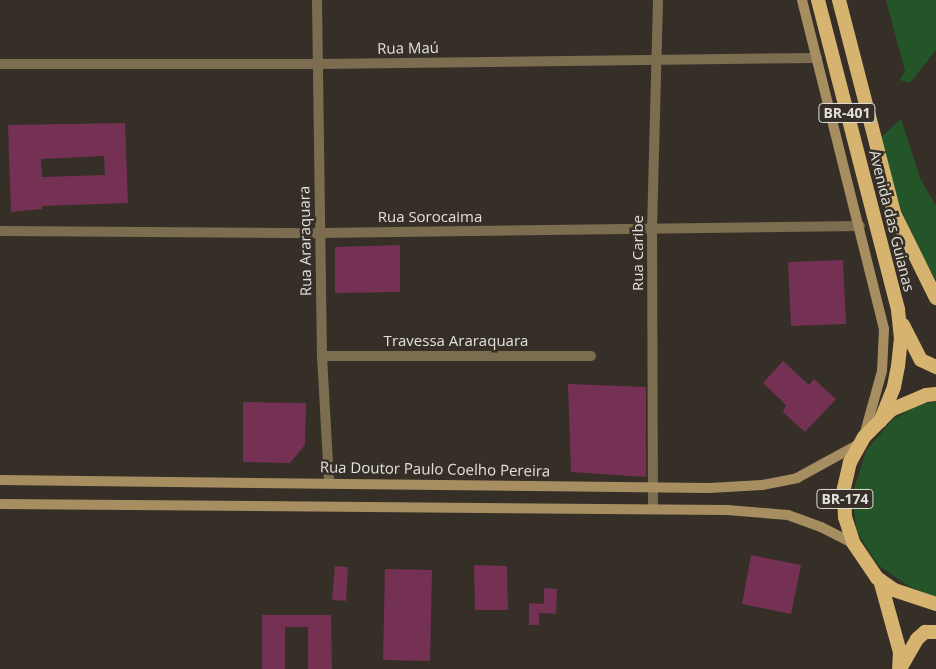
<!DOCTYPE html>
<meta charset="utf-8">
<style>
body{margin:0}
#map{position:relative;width:936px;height:669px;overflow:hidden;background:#352f28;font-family:"Open Sans",sans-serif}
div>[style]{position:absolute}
.green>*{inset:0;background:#245528}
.building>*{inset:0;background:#753153}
.minor>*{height:10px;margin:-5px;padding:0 5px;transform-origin:5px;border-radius:5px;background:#7c6d50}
.secondary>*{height:10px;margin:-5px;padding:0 5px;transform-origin:5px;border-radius:5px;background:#a68e60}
.trunk>*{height:14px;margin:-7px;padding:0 7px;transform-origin:7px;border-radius:7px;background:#d6b470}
span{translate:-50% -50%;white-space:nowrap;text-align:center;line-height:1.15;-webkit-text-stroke:5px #352f28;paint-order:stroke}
.shield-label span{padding:1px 4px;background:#352f28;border:1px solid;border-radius:4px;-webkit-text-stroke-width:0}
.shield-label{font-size:14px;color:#e3dfdb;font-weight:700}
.street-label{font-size:15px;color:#e3dfdb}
</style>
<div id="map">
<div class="green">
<div style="clip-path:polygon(886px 0,936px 0,936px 50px,910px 83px,900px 80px,905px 71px)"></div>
<div style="clip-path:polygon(901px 119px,920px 178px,936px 206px,936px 280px,917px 247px,898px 202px,880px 138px)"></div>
<div style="clip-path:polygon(936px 402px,936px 597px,910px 587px,878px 565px,857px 532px,852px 496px,866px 451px,892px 420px,920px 404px)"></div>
</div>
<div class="building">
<div style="clip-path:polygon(evenodd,125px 123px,128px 203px,42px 206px,42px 209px,11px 212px,8px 125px,125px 123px,104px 156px,105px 175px,42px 177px,41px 159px,104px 156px)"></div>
<div style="clip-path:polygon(400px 245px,400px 292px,335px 293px,335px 247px)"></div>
<div style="clip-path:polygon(843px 260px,846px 324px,791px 326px,788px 262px)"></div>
<div style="clip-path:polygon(783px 361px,809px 385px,814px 379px,836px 399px,805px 432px,783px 412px,786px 405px,763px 383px)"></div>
<div style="clip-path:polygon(568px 384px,646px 387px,646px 477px,571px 472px)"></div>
<div style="clip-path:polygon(243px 402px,306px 403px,305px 445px,290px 463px,243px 462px)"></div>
<div style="clip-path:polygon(751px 555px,801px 565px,791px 614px,742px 604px)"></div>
<div style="clip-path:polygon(474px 565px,507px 566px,508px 610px,475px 610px)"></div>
<div style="clip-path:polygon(335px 566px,348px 567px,346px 601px,332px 600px)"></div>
<div style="clip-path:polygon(385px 569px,432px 570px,430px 661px,383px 660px)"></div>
<div style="clip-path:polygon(544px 588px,557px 589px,556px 614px,539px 613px,539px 625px,529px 625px,529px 603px,544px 604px)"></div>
<div style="clip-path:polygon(262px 615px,331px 615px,332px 669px,308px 669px,308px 627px,285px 627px,285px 669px,262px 669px)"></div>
</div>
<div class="minor">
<div style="left:317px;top:0;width:356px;rotate:89.2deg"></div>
<div style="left:322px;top:356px;width:126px;rotate:86.8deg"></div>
<div style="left:0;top:64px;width:319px"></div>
<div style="left:319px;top:64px;width:498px;rotate:-0.7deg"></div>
<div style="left:0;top:231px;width:320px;rotate:0.4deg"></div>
<div style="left:320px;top:233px;width:540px;rotate:-0.74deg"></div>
<div style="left:322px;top:356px;width:269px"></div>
<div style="left:653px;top:507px;width:277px;rotate:-90.2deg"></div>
<div style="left:652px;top:230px;width:230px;rotate:-88.5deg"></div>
</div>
<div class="secondary">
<div style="left:802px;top:0;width:339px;rotate:76deg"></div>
<div style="left:884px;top:329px;width:42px;rotate:92.7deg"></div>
<div style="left:882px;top:371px;width:67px;rotate:105.5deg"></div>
<div style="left:0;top:480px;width:709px;rotate:0.65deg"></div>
<div style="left:709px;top:488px;width:53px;rotate:-3.2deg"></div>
<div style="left:762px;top:485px;width:36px;rotate:-11deg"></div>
<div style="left:797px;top:478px;width:71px;rotate:-28.7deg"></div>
<div style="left:0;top:504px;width:727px;rotate:0.47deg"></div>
<div style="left:727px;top:510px;width:61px;rotate:4.7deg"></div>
<div style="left:788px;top:515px;width:35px;rotate:20deg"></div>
<div style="left:821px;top:527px;width:37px;rotate:27deg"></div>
</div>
<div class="trunk">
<div style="left:818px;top:0;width:320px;rotate:75.5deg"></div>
<div style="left:898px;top:310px;width:28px;rotate:84deg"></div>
<div style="left:901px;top:338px;width:28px;rotate:96deg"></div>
<div style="left:898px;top:366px;width:21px;rotate:101deg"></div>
<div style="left:894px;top:387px;width:37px;rotate:112deg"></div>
<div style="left:839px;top:0;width:220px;rotate:75.5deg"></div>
<div style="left:894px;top:213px;width:95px;rotate:63.7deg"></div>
<div style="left:903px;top:325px;width:39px;rotate:63deg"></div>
<div style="left:921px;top:360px;width:17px;rotate:25deg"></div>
<div style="left:936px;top:394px;width:10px;rotate:174deg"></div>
<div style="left:926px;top:395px;width:38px;rotate:157deg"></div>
<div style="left:891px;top:410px;width:38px;rotate:135deg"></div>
<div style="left:864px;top:437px;width:29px;rotate:119deg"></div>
<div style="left:850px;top:462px;width:28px;rotate:103deg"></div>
<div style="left:844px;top:489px;width:28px;rotate:88deg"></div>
<div style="left:845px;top:517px;width:28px;rotate:72deg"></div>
<div style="left:854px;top:544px;width:41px;rotate:55.9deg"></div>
<div style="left:877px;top:578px;width:21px;rotate:35deg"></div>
<div style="left:894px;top:590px;width:44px;rotate:18.4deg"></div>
<div style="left:880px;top:580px;width:75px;rotate:74.5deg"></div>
<div style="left:900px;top:652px;width:17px;rotate:93deg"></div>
<div style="left:901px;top:667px;width:32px;rotate:-60deg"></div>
<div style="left:917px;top:639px;width:11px;rotate:-41deg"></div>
<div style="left:925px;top:632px;width:11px"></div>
</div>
<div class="shield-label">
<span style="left:847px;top:113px">BR-401</span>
<span style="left:845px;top:499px">BR-174</span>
</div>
<div class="street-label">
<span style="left:408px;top:48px;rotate:-1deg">Rua Maú</span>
<span style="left:430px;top:217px">Rua Sorocaima</span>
<span style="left:892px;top:221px;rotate:76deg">Avenida das Guianas</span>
<span style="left:305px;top:241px;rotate:-91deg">Rua Araraquara</span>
<span style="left:638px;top:253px;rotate:-90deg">Rua Caribe</span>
<span style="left:456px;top:341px">Travessa Araraquara</span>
<span style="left:435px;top:469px;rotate:1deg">Rua Doutor Paulo Coelho Pereira</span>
</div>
</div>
